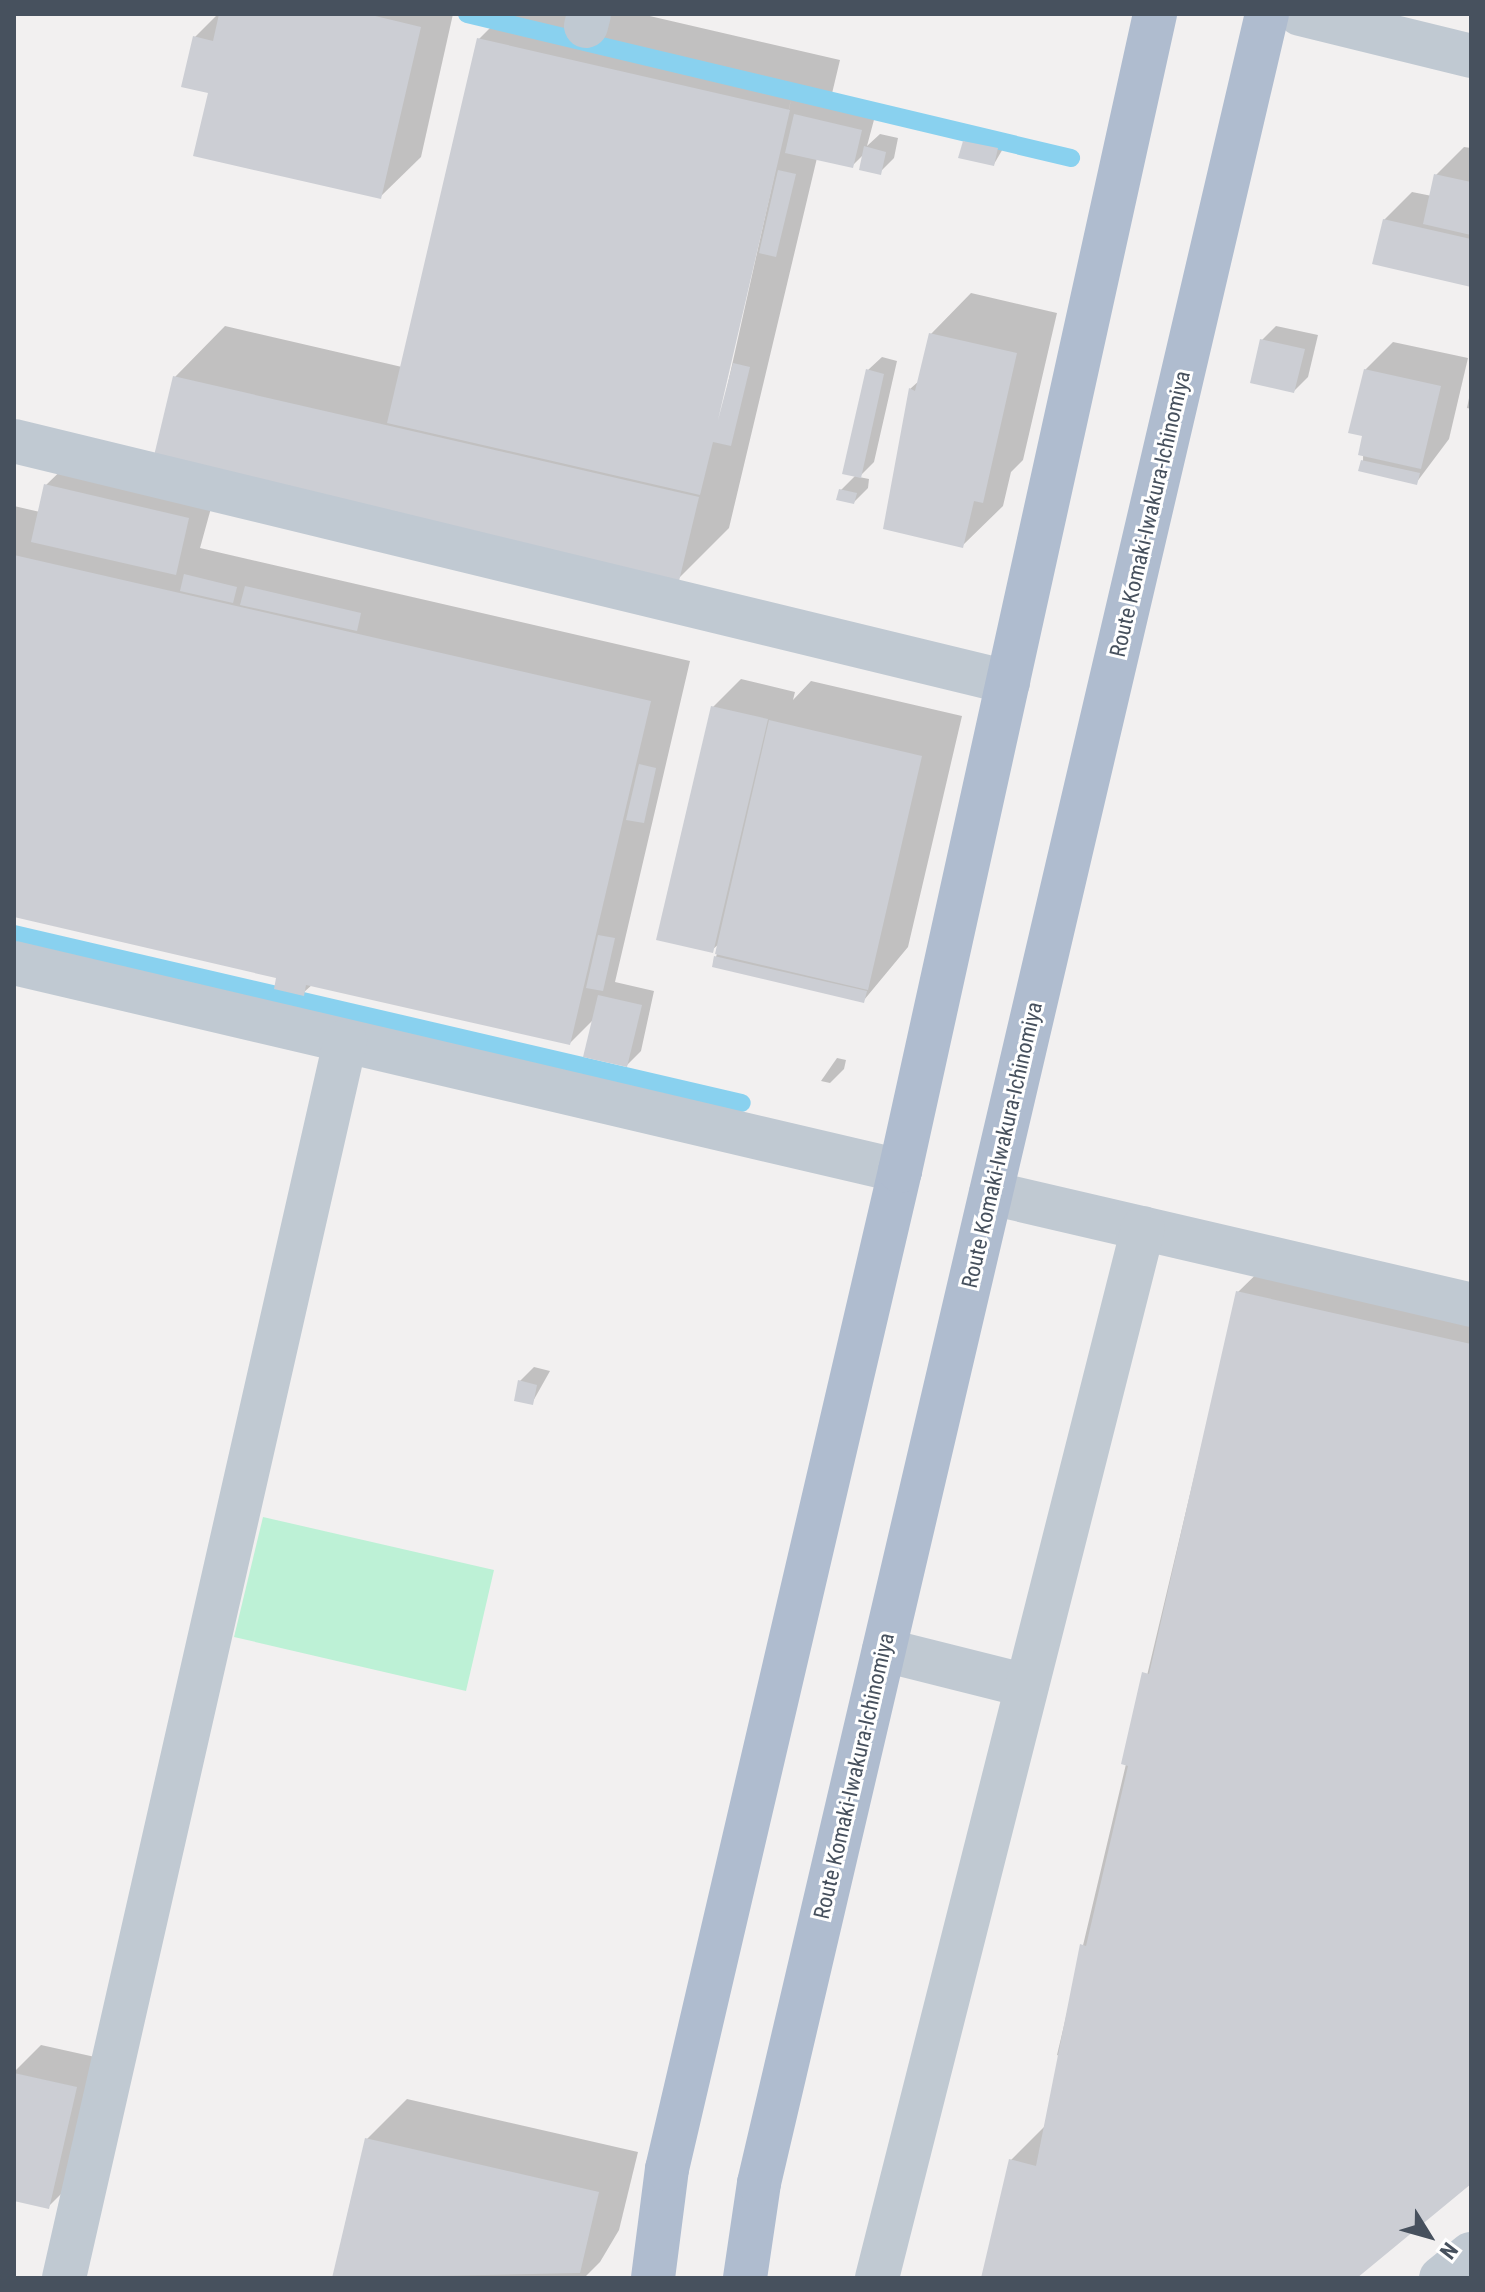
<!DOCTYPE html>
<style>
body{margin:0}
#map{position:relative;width:1485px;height:2292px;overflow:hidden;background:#f2f0f0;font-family:"Roboto Condensed",sans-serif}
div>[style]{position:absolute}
.green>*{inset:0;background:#bdf1d6}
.shadow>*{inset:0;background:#0003}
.stream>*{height:18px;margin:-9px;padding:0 9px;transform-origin:9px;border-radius:9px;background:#89d1ef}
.building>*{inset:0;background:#ccced4}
.minor>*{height:44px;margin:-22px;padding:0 22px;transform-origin:22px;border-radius:22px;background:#c0c9d2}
.major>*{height:44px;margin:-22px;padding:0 22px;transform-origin:22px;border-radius:22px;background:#afbccf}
span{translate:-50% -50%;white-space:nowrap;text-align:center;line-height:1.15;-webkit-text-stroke:6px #fff;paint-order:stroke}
.street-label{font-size:22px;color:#47515e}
.frame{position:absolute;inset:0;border:16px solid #47515e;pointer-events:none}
.north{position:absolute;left:1389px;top:2196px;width:80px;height:80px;-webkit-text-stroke:6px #fff;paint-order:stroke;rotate:127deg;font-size:22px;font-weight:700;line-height:32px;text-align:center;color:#47515e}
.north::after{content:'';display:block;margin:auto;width:28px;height:36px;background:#47515e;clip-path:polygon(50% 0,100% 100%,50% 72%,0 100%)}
</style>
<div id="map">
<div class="green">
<div style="clip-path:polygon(263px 1517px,494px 1570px,466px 1691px,234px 1637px)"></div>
</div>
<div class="shadow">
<div style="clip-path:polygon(218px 14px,453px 14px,421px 157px,380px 197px,210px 91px,195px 37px)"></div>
<div style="clip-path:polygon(evenodd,504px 14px,641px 14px,840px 60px,829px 106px,875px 116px,867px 146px,880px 134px,898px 138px,894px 158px,880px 172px,865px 153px,852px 166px,817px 158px,729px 528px,678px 579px,175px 377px,225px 326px,402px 367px,479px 39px,504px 14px,791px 100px,716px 437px,712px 437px,791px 100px)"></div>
<div style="clip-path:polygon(978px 128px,1011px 135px,994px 164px,965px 142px)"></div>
<div style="clip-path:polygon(1464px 147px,1471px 148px,1471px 285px,1384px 220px,1412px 192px,1432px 196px,1436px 175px)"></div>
<div style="clip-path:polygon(971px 293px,1057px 313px,1023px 460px,1011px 472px,1003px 506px,962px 546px,910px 389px,920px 380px,931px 334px)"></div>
<div style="clip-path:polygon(1276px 326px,1318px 335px,1308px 377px,1294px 391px,1262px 340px)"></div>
<div style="clip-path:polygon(1393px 342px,1468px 358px,1449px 439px,1416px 483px,1363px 461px,1365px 370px)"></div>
<div style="clip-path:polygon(882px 357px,897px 361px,874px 462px,859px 477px,869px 479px,868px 488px,854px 502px,841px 490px,856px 475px,868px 370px)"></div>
<div style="clip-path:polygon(1471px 388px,1471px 409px,1467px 408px)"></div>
<div style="clip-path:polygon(74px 458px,216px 490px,200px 548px,690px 661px,615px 982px,654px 991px,641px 1051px,627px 1065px,594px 1019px,570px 1043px,313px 984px,303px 993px,279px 976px,14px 915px,14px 506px,40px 512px,46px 485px)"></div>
<div style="clip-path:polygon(741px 679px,795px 692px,793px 700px,811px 681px,962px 716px,908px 947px,864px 1000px,716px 957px,720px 943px,712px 950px,713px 707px)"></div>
<div style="clip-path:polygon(837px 1058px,846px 1060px,844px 1069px,830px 1083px,821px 1081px)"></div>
<div style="clip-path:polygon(1279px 1252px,1471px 1295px,1471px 2182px,1354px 2278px,983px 2278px,1011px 2160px,1048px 2123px,1063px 2057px,1057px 2055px,1238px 1292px)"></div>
<div style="clip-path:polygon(534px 1367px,550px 1371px,532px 1403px,520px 1381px)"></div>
<div style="clip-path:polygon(41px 2045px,104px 2059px,77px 2178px,49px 2206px,14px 2199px,14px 2072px)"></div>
<div style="clip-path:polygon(407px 2099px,638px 2152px,619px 2230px,600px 2262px,584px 2278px,334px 2277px,367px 2139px)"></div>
</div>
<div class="stream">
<div style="left:467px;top:14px;width:621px;rotate:13.41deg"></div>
<div style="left:14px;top:934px;width:747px;rotate:13.07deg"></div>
</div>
<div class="building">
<div style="clip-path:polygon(219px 14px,367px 14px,421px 27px,381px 199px,193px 156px,208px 93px,181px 87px,193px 36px,213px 41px)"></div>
<div style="clip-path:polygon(477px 38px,790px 110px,718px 420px,733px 363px,750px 367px,731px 446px,713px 442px,700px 495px,387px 423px)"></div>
<div style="clip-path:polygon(794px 114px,862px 130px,853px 168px,785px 153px)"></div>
<div style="clip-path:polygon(963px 141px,998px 148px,994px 166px,958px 158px)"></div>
<div style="clip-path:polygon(864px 146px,886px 152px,881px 175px,859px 170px)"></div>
<div style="clip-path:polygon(778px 170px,796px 174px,776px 257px,759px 253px)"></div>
<div style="clip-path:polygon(1434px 174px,1471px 182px,1471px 235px,1423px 224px)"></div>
<div style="clip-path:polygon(1383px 219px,1471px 239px,1471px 287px,1372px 264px)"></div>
<div style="clip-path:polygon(929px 333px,1017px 353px,983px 503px,974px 501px,963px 548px,883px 529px,909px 388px,915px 391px)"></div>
<div style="clip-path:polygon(1260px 339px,1305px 349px,1294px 393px,1250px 383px)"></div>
<div style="clip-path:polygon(866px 369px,884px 374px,861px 478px,842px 474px)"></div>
<div style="clip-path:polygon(1364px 369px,1441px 386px,1421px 469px,1358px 455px,1362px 436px,1348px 433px)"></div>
<div style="clip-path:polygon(173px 376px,699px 497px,679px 581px,153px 460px)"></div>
<div style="clip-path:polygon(1361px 460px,1420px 473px,1417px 485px,1358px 471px)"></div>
<div style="clip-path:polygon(44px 484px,189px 518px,176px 575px,31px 542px)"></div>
<div style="clip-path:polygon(839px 489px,857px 493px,854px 504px,836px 500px)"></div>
<div style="clip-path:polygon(14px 555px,651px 701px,570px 1045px,306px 985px,304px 996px,274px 989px,276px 978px,14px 917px)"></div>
<div style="clip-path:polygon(184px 574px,237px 587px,233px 603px,180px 591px)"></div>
<div style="clip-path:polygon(245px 586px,361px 613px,357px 631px,240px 605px)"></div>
<div style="clip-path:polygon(711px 706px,768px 719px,713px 953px,656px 940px)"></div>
<div style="clip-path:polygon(769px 720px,922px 756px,868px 990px,715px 954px)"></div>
<div style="clip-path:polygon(639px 764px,656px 768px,644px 823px,626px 820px)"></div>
<div style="clip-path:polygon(598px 935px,615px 938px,603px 991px,586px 988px)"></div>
<div style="clip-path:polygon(714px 956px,867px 991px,864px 1003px,712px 967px)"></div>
<div style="clip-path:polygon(598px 995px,642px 1005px,627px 1067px,583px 1057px)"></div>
<div style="clip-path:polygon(1236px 1291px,1471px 1344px,1471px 2184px,1357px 2278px,981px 2278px,1009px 2159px,1036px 2166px,1080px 1944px,1086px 1946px,1128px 1766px,1121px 1764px,1142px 1672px,1149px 1674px)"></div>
<div style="clip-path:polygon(518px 1380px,537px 1385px,533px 1405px,514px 1401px)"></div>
<div style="clip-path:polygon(14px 2073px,77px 2087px,49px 2209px,14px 2201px)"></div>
<div style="clip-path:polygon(365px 2138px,599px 2192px,580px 2273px,332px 2278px)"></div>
</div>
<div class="minor">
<div style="left:1300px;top:14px;width:176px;rotate:13.8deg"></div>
<div style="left:586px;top:26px;width:12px;rotate:-76deg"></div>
<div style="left:14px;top:441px;width:1023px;rotate:13.63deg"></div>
<div style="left:14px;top:963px;width:910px;rotate:13.21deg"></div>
<div style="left:991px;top:1193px;width:493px;rotate:13.1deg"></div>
<div style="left:884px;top:1650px;width:147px;rotate:14.1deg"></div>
<div style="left:64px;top:2278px;width:1268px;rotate:-77.19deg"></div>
<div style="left:877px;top:2278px;width:1083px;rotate:-75.78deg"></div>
<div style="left:1441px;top:2278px;width:38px;rotate:-39deg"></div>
</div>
<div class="major">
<div style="left:653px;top:2278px;width:110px;rotate:-82.7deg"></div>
<div style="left:667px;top:2169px;width:1025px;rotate:-76.86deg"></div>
<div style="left:900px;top:1171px;width:1185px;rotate:-77.57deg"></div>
<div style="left:745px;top:2278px;width:96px;rotate:-81.6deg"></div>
<div style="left:759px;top:2183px;width:2228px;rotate:-76.82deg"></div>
</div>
<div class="street-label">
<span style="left:1150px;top:514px;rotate:-77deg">Route Komaki-Iwakura-Ichinomiya</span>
<span style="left:1002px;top:1145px;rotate:-77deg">Route Komaki-Iwakura-Ichinomiya</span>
<span style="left:854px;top:1776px;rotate:-77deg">Route Komaki-Iwakura-Ichinomiya</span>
</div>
<div class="frame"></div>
<div class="north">N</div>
</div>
